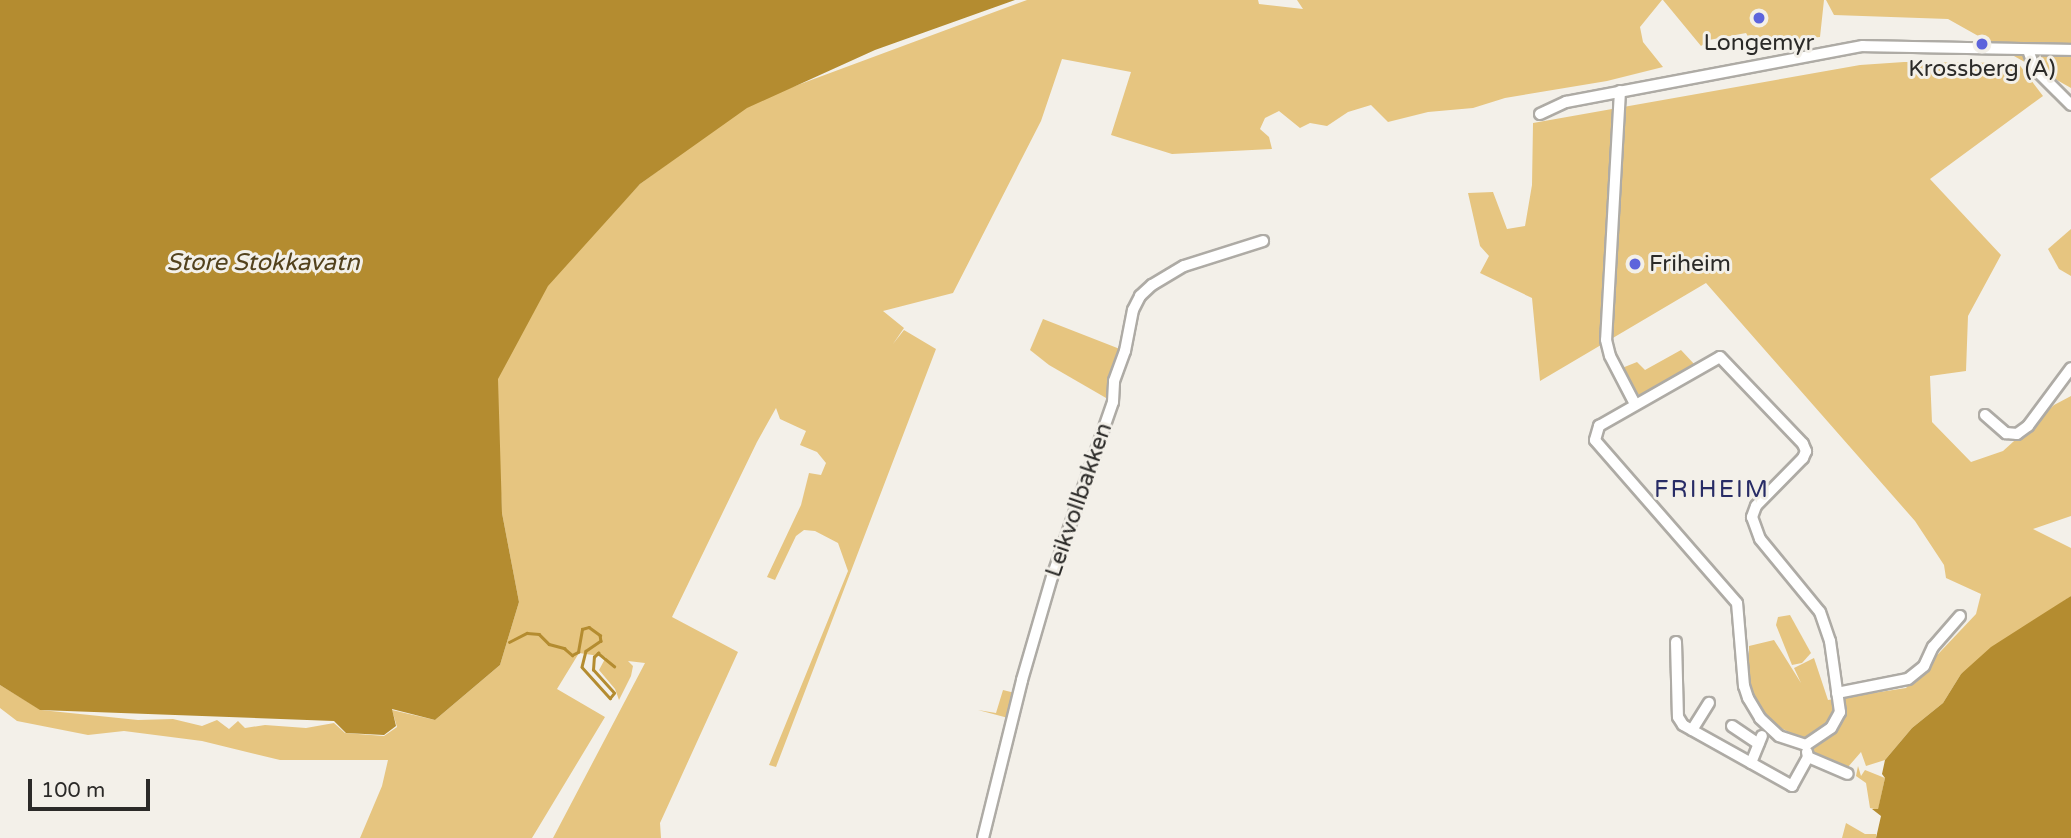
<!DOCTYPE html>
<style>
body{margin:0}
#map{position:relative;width:2071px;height:838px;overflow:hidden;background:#f3f0e9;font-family:"Varela Round",sans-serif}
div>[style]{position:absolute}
.green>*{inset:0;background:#e6c580}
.water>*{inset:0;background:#b48c30}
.stream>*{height:2.5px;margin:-1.25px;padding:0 1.25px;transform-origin:1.25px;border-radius:1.25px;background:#b48c30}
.roads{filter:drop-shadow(2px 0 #aeaba5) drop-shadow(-2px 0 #aeaba5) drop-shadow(0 2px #aeaba5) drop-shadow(0 -2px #aeaba5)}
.minor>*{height:10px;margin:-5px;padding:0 5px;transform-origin:5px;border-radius:5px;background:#fff}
.dots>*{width:19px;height:19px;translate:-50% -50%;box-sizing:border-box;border:4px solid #f3f0e9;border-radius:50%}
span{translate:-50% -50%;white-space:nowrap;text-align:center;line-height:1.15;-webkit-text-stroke:6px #f3f0e9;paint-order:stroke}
.poi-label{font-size:23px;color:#2b2a28}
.left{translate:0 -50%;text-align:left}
.street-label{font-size:23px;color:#2b2a28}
.water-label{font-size:24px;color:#53421d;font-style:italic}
.neighbourhood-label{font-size:24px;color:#282c66;letter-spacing:2px}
.scale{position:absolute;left:28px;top:779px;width:122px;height:32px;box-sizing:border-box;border:4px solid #2b2a28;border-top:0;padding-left:9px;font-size:21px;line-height:24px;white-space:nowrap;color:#2b2a28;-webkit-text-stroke:5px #f3f0e9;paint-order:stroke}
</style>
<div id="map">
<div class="green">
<div style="clip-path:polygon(1027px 0,1258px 0,1259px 4px,1303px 9px,1297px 0,1662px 0,1640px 27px,1643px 42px,1663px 67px,1607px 81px,1505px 98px,1473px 108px,1428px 112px,1388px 122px,1371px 105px,1348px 112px,1327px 126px,1310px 123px,1300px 128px,1279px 111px,1265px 118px,1260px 129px,1269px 137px,1272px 149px,1172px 154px,1111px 135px,1131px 72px,1062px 59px,1041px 121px,953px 293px,883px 311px,904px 328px,893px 344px,904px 330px,936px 349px,776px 767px,769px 765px,848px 571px,838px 543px,815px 531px,804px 530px,796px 536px,775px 580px,767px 577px,801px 505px,809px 473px,821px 475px,826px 463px,817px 452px,800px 445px,806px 431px,780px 419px,776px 408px,757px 442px,672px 617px,738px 652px,660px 823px,661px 838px,553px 838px,645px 663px,628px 661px,633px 666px,631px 676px,619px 700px,615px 689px,599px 670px,606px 657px,579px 653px,557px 689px,605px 717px,532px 838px,360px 838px,382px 786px,388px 760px,280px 760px,202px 741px,124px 731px,88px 735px,17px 721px,0 708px,0 685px,41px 710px,138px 720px,173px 719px,202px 726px,217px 720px,229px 729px,238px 721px,245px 728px,265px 725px,306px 728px,334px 723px,345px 733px,384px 736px,397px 727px,392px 710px,435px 720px,500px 665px,519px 602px,502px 513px,495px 377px,546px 284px,640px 184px,752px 102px)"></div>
<div style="clip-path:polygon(1663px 0,1824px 0,1820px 37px,1752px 43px,1746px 33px,1709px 40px,1701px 46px)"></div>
<div style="clip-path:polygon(1826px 0,2071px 0,2071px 88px,1948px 19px,1834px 15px)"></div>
<div style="clip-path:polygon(1904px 62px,2018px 63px,2043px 96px,1930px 179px,2001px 255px,1968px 316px,1966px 371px,1930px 376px,1932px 422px,1971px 462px,2003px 451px,2054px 405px,2071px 396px,2071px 516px,2033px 529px,2071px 548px,2071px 596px,1961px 674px,1943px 703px,1912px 728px,1885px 760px,1866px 766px,1861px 752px,1848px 767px,1813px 752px,1804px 740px,1771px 723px,1749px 687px,1749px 646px,1774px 640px,1801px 683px,1794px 668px,1814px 658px,1828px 700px,1906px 688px,1976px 614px,1981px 594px,1946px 578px,1944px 565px,1915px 521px,1706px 283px,1540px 381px,1532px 298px,1480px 273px,1489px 256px,1480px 246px,1468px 193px,1493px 192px,1507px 229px,1525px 226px,1532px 185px,1533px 123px,1860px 65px)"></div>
<div style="clip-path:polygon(2071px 229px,2071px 276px,2059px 269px,2048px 249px)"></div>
<div style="clip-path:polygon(1043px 319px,1125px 351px,1113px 402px,1049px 365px,1030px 350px)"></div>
<div style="clip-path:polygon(1681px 350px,1696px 366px,1644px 396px,1634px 393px,1622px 368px,1637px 362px,1645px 370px)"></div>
<div style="clip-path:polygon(1790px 615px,1811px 653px,1802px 663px,1792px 665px,1776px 625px,1778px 617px)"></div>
<div style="clip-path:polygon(1023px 680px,1028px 681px,990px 838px,983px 838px,1012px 719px,978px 710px,996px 713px,1003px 690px,1019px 694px)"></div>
<div style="clip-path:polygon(1858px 766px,1861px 776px,1865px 770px,1885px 778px,1878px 810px,1870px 808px,1866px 783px,1856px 776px)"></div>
<div style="clip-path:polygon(1846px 823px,1865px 834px,1876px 834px,1876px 838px,1842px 838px)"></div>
</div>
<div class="water">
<div style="clip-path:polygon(0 0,1015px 0,875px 50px,747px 108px,640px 184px,548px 286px,498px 379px,502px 513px,519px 602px,500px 665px,435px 720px,392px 709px,396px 726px,384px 735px,346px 733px,334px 721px,40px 710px,0 685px)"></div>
<div style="clip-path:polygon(2071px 596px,2071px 838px,1876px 838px,1881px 816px,1872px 809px,1878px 809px,1885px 778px,1882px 774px,1885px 760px,1912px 728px,1943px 703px,1961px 674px,1991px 647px)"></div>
</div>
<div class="stream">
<div style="left:509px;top:642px;width:20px;rotate:-27deg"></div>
<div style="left:527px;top:633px;width:12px;rotate:5deg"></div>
<div style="left:539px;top:634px;width:14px;rotate:45deg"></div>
<div style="left:549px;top:644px;width:16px;rotate:15deg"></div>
<div style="left:564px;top:648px;width:11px;rotate:41deg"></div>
<div style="left:572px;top:655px;width:7px;rotate:-27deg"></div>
<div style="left:578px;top:652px;width:23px;rotate:-80deg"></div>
<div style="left:582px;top:629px;width:7px;rotate:-16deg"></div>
<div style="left:589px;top:627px;width:14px;rotate:36deg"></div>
<div style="left:600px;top:635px;width:6px;rotate:81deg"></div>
<div style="left:601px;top:641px;width:18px;rotate:146deg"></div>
<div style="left:586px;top:651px;width:16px;rotate:104deg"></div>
<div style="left:582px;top:667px;width:42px;rotate:47.9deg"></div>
<div style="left:610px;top:698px;width:6px;rotate:-51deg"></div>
<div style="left:614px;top:693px;width:31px;rotate:-132deg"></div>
<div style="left:593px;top:670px;width:13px;rotate:-86deg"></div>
<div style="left:594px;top:657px;width:6px;rotate:-45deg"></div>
<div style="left:598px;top:653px;width:21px;rotate:39deg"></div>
</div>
<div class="roads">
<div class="minor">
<div style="left:2028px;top:50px;width:20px;rotate:70deg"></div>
<div style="left:2035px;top:69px;width:51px;rotate:45deg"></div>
<div style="left:1620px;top:91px;width:249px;rotate:93.2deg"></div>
<div style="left:1606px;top:340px;width:16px;rotate:76deg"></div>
<div style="left:1610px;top:356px;width:54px;rotate:62.5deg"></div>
<div style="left:1540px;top:114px;width:29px;rotate:-25deg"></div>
<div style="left:1566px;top:102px;width:302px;rotate:-10.7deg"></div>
<div style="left:1863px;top:46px;width:208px;rotate:1.1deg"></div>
<div style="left:1720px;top:357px;width:120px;rotate:46.3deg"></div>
<div style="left:1803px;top:444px;width:8px;rotate:67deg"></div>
<div style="left:1806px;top:451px;width:8px;rotate:113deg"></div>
<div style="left:1803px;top:458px;width:67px;rotate:134.4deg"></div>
<div style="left:1756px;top:506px;width:12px;rotate:110deg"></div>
<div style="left:1752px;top:517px;width:23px;rotate:70deg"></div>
<div style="left:1760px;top:539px;width:94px;rotate:50.6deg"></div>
<div style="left:1820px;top:612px;width:31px;rotate:71deg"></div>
<div style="left:1830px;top:641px;width:72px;rotate:82deg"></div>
<div style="left:1840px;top:712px;width:18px;rotate:119deg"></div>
<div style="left:1831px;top:728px;width:30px;rotate:146deg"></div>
<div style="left:1806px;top:745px;width:28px;rotate:-162deg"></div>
<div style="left:1779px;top:736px;width:26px;rotate:-137deg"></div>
<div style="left:1760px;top:718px;width:23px;rotate:-121deg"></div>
<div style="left:1748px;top:698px;width:13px;rotate:-108deg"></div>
<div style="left:1744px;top:686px;width:83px;rotate:-94.8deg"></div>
<div style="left:1737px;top:603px;width:216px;rotate:-131.1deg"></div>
<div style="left:1595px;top:440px;width:15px;rotate:-74deg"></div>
<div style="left:1599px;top:426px;width:139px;rotate:-29.7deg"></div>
<div style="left:1985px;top:415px;width:28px;rotate:41deg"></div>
<div style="left:2006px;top:433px;width:11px;rotate:5deg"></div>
<div style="left:2017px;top:434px;width:14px;rotate:-36deg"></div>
<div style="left:2028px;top:426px;width:72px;rotate:-53.4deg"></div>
<div style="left:1676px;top:642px;width:75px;rotate:88.5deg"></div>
<div style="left:1678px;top:717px;width:9px;rotate:58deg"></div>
<div style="left:1683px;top:725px;width:125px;rotate:29.2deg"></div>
<div style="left:1792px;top:786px;width:33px;rotate:-61deg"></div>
<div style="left:1837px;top:693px;width:72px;rotate:-11.2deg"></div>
<div style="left:1908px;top:679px;width:21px;rotate:-39deg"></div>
<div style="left:1924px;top:666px;width:21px;rotate:-65deg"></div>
<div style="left:1933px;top:647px;width:41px;rotate:-48.9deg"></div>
<div style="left:1732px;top:726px;width:32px;rotate:34deg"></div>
<div style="left:1692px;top:730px;width:32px;rotate:-58deg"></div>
<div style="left:1807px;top:752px;width:5px;rotate:79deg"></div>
<div style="left:1808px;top:757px;width:43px;rotate:23deg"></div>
<div style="left:1751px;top:763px;width:29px;rotate:-68deg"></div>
<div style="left:983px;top:838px;width:163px;rotate:-76.1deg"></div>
<div style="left:1022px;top:680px;width:107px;rotate:-73.8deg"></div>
<div style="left:1052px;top:577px;width:185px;rotate:-70.8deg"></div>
<div style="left:1113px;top:402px;width:21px;rotate:-87deg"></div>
<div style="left:1114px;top:381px;width:32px;rotate:-70deg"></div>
<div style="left:1125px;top:351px;width:42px;rotate:-79deg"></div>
<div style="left:1133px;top:310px;width:16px;rotate:-63deg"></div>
<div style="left:1140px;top:296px;width:16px;rotate:-43deg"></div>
<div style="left:1152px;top:285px;width:37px;rotate:-31deg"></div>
<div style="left:1184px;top:266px;width:83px;rotate:-17.6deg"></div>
</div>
</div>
<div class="dots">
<div style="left:1759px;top:18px;background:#5d64dc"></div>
<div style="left:1982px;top:44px;background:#5d64dc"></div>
<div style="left:1635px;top:264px;background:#5d64dc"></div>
</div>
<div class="poi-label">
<span style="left:1759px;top:43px">Longemyr</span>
<span style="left:1982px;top:69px">Krossberg (A)</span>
<span class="left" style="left:1649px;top:264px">Friheim</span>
</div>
<div class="street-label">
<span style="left:1079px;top:500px;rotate:-71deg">Leikvollbakken</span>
</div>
<div class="water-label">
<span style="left:263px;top:263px">Store Stokkavatn</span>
</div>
<div class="neighbourhood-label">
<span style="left:1712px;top:490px">FRIHEIM</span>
</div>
<div class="scale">100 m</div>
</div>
